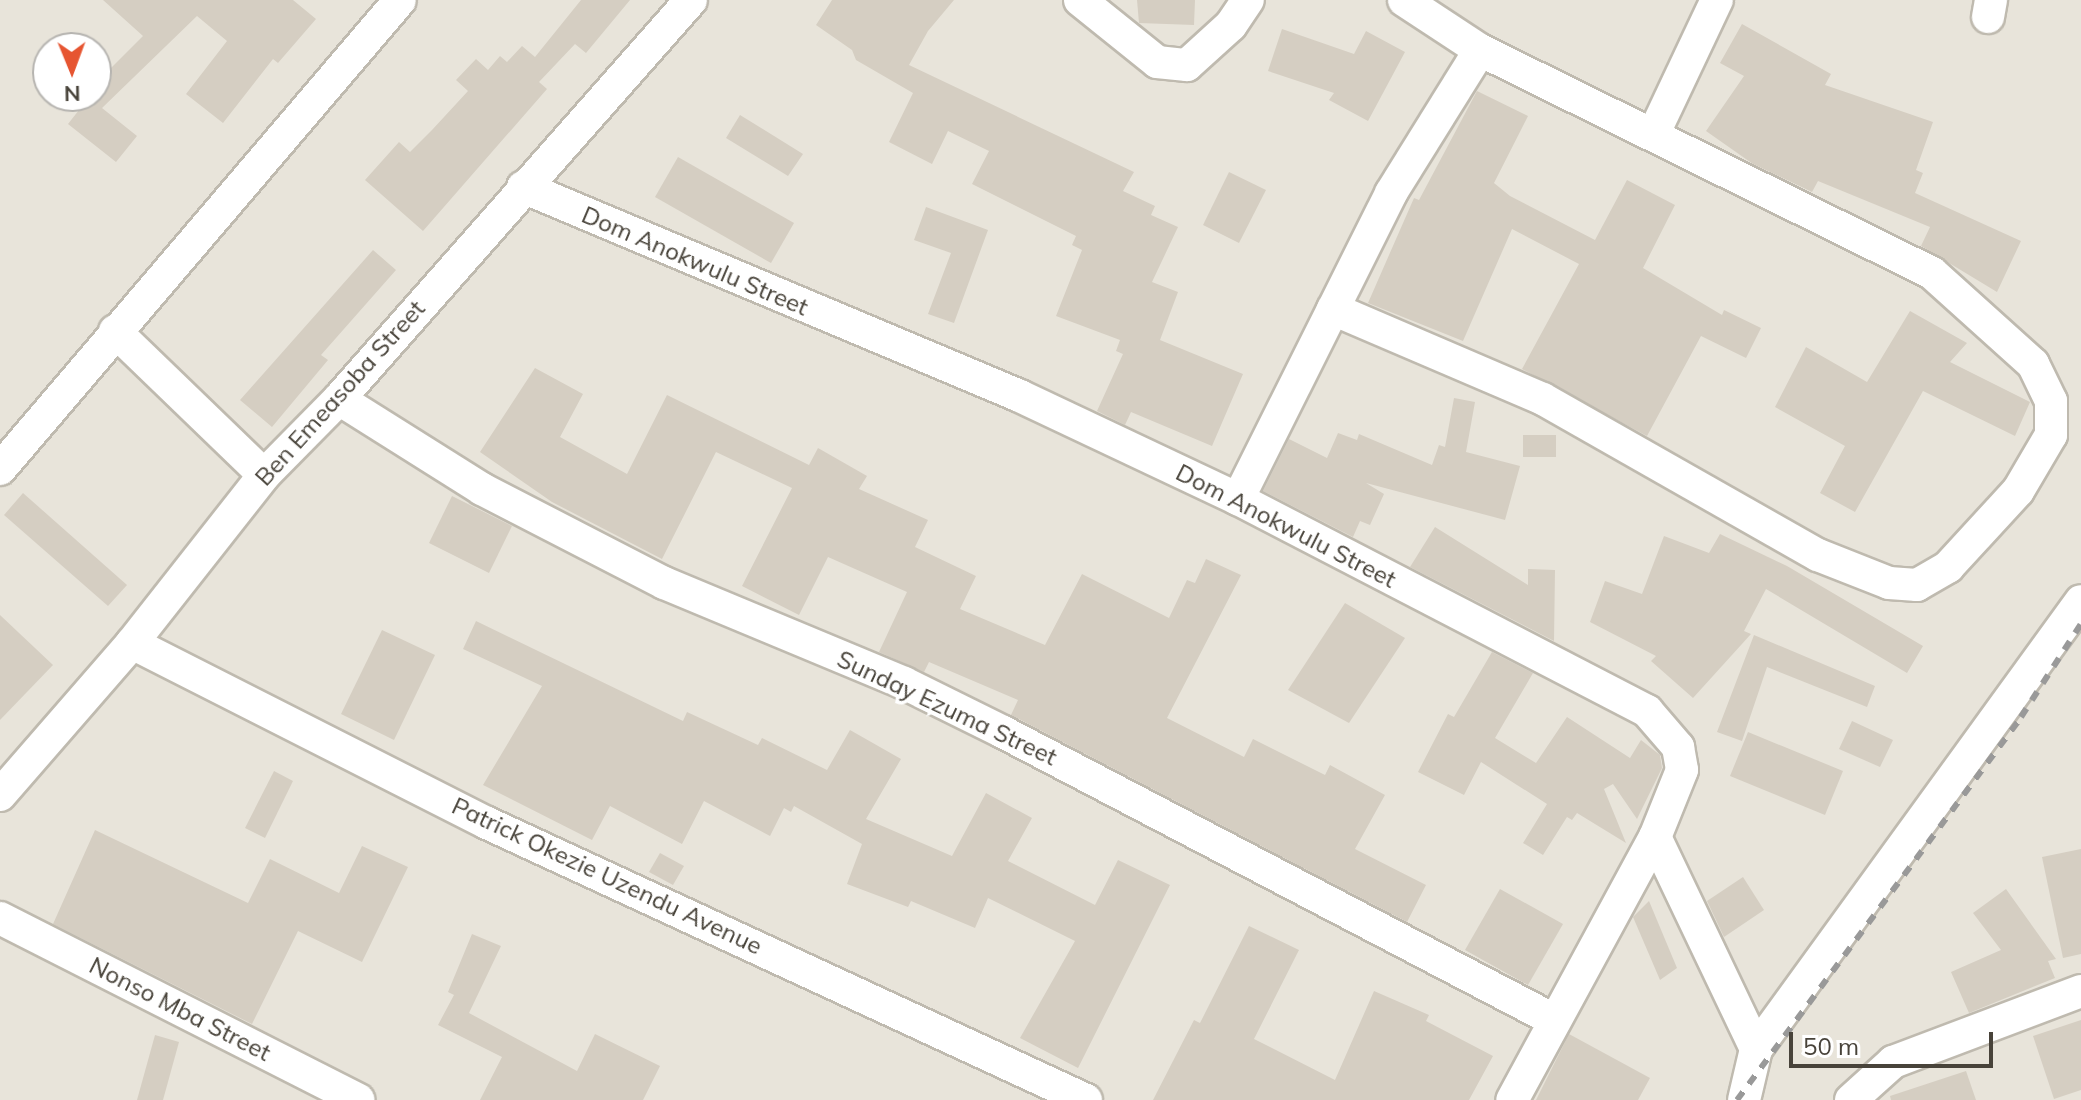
<!DOCTYPE html>
<style>
body{margin:0}
#map{position:relative;width:2081px;height:1100px;overflow:hidden;background:#f4f2ec;font-family:Mulish,sans-serif}
div>[style]{position:absolute}
.residential>*{inset:0;background:#e8e4da}
.building>*{inset:0;background:#d5cec2}
.roads{filter:drop-shadow(2px 0 #bfbaaf) drop-shadow(-2px 0 #bfbaaf) drop-shadow(0 2px #bfbaaf) drop-shadow(0 -2px #bfbaaf)}
.street>*{height:32px;margin:-16px;padding:0 16px;transform-origin:16px;border-radius:16px;background:#fff}
.rail>*{height:6px;margin-top:-3px;transform-origin:0;background:repeating-linear-gradient(90deg,#999 0 10px,transparent 0 20px)}
span{translate:-50% -50%;white-space:nowrap;text-align:center;line-height:1.15;-webkit-text-stroke:7px #fff;paint-order:stroke}
.street-label{font-size:24px;color:#48433a}
.north{position:absolute;left:32px;top:32px;width:80px;height:80px;box-sizing:border-box;background:#fff;border:2px solid #b6b4b0;border-radius:50%;rotate:179deg;font-size:22px;font-weight:700;line-height:32px;text-align:center;color:#48433a}
.north::after{content:'';display:block;margin:auto;width:28px;height:36px;background:#e65531;clip-path:polygon(50% 0,100% 100%,50% 72%,0 100%)}
.scale{position:absolute;left:1789px;top:1032px;width:204px;height:36px;box-sizing:border-box;border:4px solid #48433a;border-top:0;padding-left:10px;font-size:24px;line-height:28px;white-space:nowrap;color:#48433a;-webkit-text-stroke:6px #fff;paint-order:stroke}
</style>
<div id="map">
<div class="residential">
<div style="clip-path:polygon(evenodd,0 0,2081px 0,2081px 1100px,0 1100px,0 0,48px 48px,96px 48px,96px 96px,48px 96px,48px 48px)"></div>
</div>
<div class="building">
<div style="clip-path:polygon(103px 0,293px 0,316px 19px,278px 63px,273px 59px,223px 123px,186px 94px,227px 41px,197px 16px,102px 108px,137px 136px,116px 162px,68px 124px,90px 96px,96px 96px,106px 73px,143px 36px)"></div>
<div style="clip-path:polygon(581px 0,630px 0,586px 53px,575px 44px,539px 82px,547px 89px,423px 231px,365px 180px,399px 142px,410px 152px,432px 130px,468px 91px,456px 80px,476px 59px,488px 70px,500px 56px,507px 62px,522px 46px,535px 57px)"></div>
<div style="clip-path:polygon(832px 0,954px 0,928px 31px,909px 65px,1134px 172px,1123px 191px,1155px 206px,1151px 215px,1178px 227px,1152px 282px,1178px 292px,1160px 340px,1243px 374px,1212px 446px,1131px 412px,1125px 425px,1097px 411px,1123px 354px,1116px 351px,1120px 340px,1056px 316px,1082px 250px,1072px 245px,1076px 236px,972px 184px,989px 151px,948px 131px,932px 164px,889px 142px,913px 93px,856px 60px,852px 50px,816px 25px)"></div>
<div style="clip-path:polygon(1137px 0,1195px 0,1194px 25px,1139px 23px)"></div>
<div style="clip-path:polygon(1742px 24px,1831px 74px,1825px 85px,1933px 122px,1916px 170px,1923px 173px,1915px 193px,2021px 241px,1997px 292px,1921px 246px,1930px 227px,1818px 181px,1812px 192px,1753px 164px,1706px 131px,1744px 76px,1720px 63px)"></div>
<div style="clip-path:polygon(1282px 29px,1354px 54px,1366px 31px,1405px 52px,1368px 121px,1329px 100px,1334px 93px,1268px 71px)"></div>
<div style="clip-path:polygon(1477px 91px,1528px 116px,1494px 183px,1510px 196px,1595px 240px,1627px 180px,1675px 205px,1643px 268px,1722px 315px,1724px 310px,1761px 328px,1746px 358px,1701px 336px,1647px 436px,1522px 369px,1579px 264px,1512px 229px,1463px 341px,1368px 303px,1414px 198px,1419px 200px)"></div>
<div style="clip-path:polygon(740px 115px,803px 154px,788px 176px,726px 138px)"></div>
<div style="clip-path:polygon(678px 157px,794px 223px,771px 263px,655px 197px)"></div>
<div style="clip-path:polygon(1229px 172px,1266px 190px,1239px 243px,1203px 225px)"></div>
<div style="clip-path:polygon(926px 207px,988px 230px,954px 323px,928px 314px,951px 253px,914px 240px)"></div>
<div style="clip-path:polygon(373px 250px,396px 270px,321px 355px,328px 360px,272px 427px,240px 400px)"></div>
<div style="clip-path:polygon(1910px 311px,1967px 343px,1950px 362px,2030px 402px,2015px 436px,1923px 391px,1855px 512px,1820px 493px,1845px 446px,1775px 407px,1806px 347px,1867px 382px)"></div>
<div style="clip-path:polygon(535px 368px,583px 394px,560px 437px,627px 474px,667px 395px,809px 465px,818px 448px,867px 476px,859px 489px,928px 520px,915px 547px,976px 576px,960px 609px,1045px 645px,1082px 574px,1169px 618px,1187px 580px,1195px 583px,1206px 559px,1241px 575px,1167px 718px,1244px 757px,1253px 739px,1325px 775px,1330px 765px,1385px 795px,1355px 849px,1426px 885px,1407px 922px,1011px 715px,1018px 700px,929px 662px,924px 672px,879px 652px,907px 592px,828px 557px,799px 615px,742px 586px,792px 488px,716px 452px,662px 559px,552px 502px,480px 452px)"></div>
<div style="clip-path:polygon(1454px 398px,1475px 402px,1466px 452px,1520px 466px,1505px 520px,1366px 483px,1384px 494px,1370px 525px,1360px 521px,1353px 537px,1263px 491px,1289px 439px,1327px 458px,1338px 433px,1357px 440px,1359px 434px,1432px 465px,1439px 445px,1445px 447px)"></div>
<div style="clip-path:polygon(1523px 435px,1556px 435px,1556px 457px,1523px 457px)"></div>
<div style="clip-path:polygon(23px 493px,127px 585px,108px 606px,4px 515px)"></div>
<div style="clip-path:polygon(452px 496px,512px 526px,489px 573px,429px 543px)"></div>
<div style="clip-path:polygon(1435px 527px,1528px 585px,1528px 569px,1555px 570px,1554px 641px,1410px 567px)"></div>
<div style="clip-path:polygon(1720px 534px,1787px 566px,1923px 646px,1907px 673px,1766px 589px,1744px 631px,1751px 634px,1693px 698px,1651px 661px,1656px 656px,1590px 622px,1605px 581px,1642px 594px,1664px 536px,1709px 553px)"></div>
<div style="clip-path:polygon(1345px 603px,1405px 638px,1349px 723px,1288px 690px)"></div>
<div style="clip-path:polygon(0 615px,53px 665px,0 720px)"></div>
<div style="clip-path:polygon(476px 621px,683px 721px,687px 712px,758px 745px,762px 738px,827px 770px,850px 730px,901px 759px,866px 819px,952px 856px,986px 793px,1032px 818px,1008px 861px,1095px 905px,1118px 860px,1170px 885px,1078px 1068px,1020px 1038px,1075px 941px,988px 898px,975px 928px,911px 901px,908px 907px,847px 884px,862px 844px,794px 806px,791px 812px,784px 808px,770px 836px,704px 801px,682px 844px,610px 806px,592px 840px,483px 785px,542px 686px,463px 649px)"></div>
<div style="clip-path:polygon(382px 630px,435px 655px,394px 740px,341px 714px)"></div>
<div style="clip-path:polygon(1754px 635px,1875px 686px,1867px 707px,1767px 667px,1742px 741px,1717px 732px)"></div>
<div style="clip-path:polygon(1492px 652px,1533px 673px,1495px 738px,1536px 763px,1567px 717px,1630px 758px,1641px 740px,1660px 755px,1662px 768px,1637px 819px,1613px 784px,1604px 789px,1626px 843px,1577px 813px,1572px 820px,1567px 817px,1543px 855px,1523px 843px,1547px 804px,1481px 762px,1464px 795px,1418px 772px,1448px 714px,1454px 717px)"></div>
<div style="clip-path:polygon(1852px 721px,1893px 740px,1880px 767px,1839px 749px)"></div>
<div style="clip-path:polygon(1748px 732px,1843px 771px,1825px 815px,1730px 776px)"></div>
<div style="clip-path:polygon(274px 771px,293px 781px,265px 838px,245px 828px)"></div>
<div style="clip-path:polygon(95px 830px,248px 903px,270px 859px,339px 893px,362px 846px,408px 867px,362px 962px,298px 931px,252px 1024px,53px 924px)"></div>
<div style="clip-path:polygon(2081px 849px,2081px 954px,2063px 958px,2042px 857px)"></div>
<div style="clip-path:polygon(660px 853px,684px 866px,673px 885px,649px 872px)"></div>
<div style="clip-path:polygon(1743px 877px,1764px 910px,1724px 937px,1707px 901px)"></div>
<div style="clip-path:polygon(1500px 889px,1563px 924px,1528px 985px,1465px 950px)"></div>
<div style="clip-path:polygon(2006px 889px,2056px 959px,2048px 961px,2055px 978px,1969px 1013px,1951px 972px,2001px 950px,1973px 913px)"></div>
<div style="clip-path:polygon(1649px 901px,1677px 968px,1660px 980px,1633px 917px)"></div>
<div style="clip-path:polygon(1249px 926px,1299px 950px,1254px 1039px,1335px 1080px,1374px 991px,1429px 1015px,1426px 1021px,1493px 1056px,1469px 1100px,1153px 1100px,1194px 1020px,1200px 1023px)"></div>
<div style="clip-path:polygon(472px 934px,501px 946px,469px 1013px,577px 1071px,595px 1034px,660px 1066px,643px 1100px,480px 1100px,502px 1057px,438px 1025px,454px 995px,448px 992px)"></div>
<div style="clip-path:polygon(2081px 1020px,2081px 1090px,2054px 1099px,2033px 1036px)"></div>
<div style="clip-path:polygon(1569px 1034px,1650px 1078px,1638px 1100px,1536px 1100px)"></div>
<div style="clip-path:polygon(155px 1035px,179px 1042px,163px 1100px,137px 1100px)"></div>
<div style="clip-path:polygon(1966px 1071px,1976px 1100px,1891px 1100px,1890px 1096px)"></div>
</div>
<div class="roads">
<div class="street">
<div style="left:1080px;top:0;width:99px;rotate:38.8deg"></div>
<div style="left:1157px;top:62px;width:30px;rotate:6deg"></div>
<div style="left:1187px;top:65px;width:59px;rotate:-42.3deg"></div>
<div style="left:1231px;top:25px;width:30px;rotate:-56deg"></div>
<div style="left:1988px;top:17px;width:17px;rotate:-80deg"></div>
<div style="left:1654px;top:133px;width:147px;rotate:-64.7deg"></div>
<div style="left:523px;top:187px;width:539px;rotate:22.81deg"></div>
<div style="left:1020px;top:396px;width:241px;rotate:25.3deg"></div>
<div style="left:1238px;top:499px;width:461px;rotate:27.4deg"></div>
<div style="left:1647px;top:711px;width:48px;rotate:49.3deg"></div>
<div style="left:1678px;top:747px;width:23px;rotate:80deg"></div>
<div style="left:1682px;top:770px;width:72px;rotate:111.9deg"></div>
<div style="left:1655px;top:837px;width:299px;rotate:118.5deg"></div>
<div style="left:1333px;top:309px;width:228px;rotate:23.2deg"></div>
<div style="left:1543px;top:399px;width:316px;rotate:29.6deg"></div>
<div style="left:1818px;top:555px;width:76px;rotate:21.5deg"></div>
<div style="left:1889px;top:583px;width:28px;rotate:4deg"></div>
<div style="left:1917px;top:585px;width:36px;rotate:-30deg"></div>
<div style="left:1948px;top:567px;width:103px;rotate:-47.4deg"></div>
<div style="left:2018px;top:491px;width:65px;rotate:-59.5deg"></div>
<div style="left:2051px;top:435px;width:34px;rotate:-90deg"></div>
<div style="left:2051px;top:401px;width:41px;rotate:-115.9deg"></div>
<div style="left:2033px;top:364px;width:136px;rotate:-138deg"></div>
<div style="left:1932px;top:273px;width:504px;rotate:-153.74deg"></div>
<div style="left:1480px;top:50px;width:91px;rotate:-146.7deg"></div>
<div style="left:115px;top:331px;width:207px;rotate:44deg"></div>
<div style="left:339px;top:399px;width:169px;rotate:32.2deg"></div>
<div style="left:482px;top:489px;width:205px;rotate:27.3deg"></div>
<div style="left:664px;top:583px;width:260px;rotate:22.6deg"></div>
<div style="left:904px;top:683px;width:110px;rotate:26.3deg"></div>
<div style="left:1003px;top:732px;width:622px;rotate:27.6deg"></div>
<div style="left:0;top:469px;width:616px;rotate:-49.54deg"></div>
<div style="left:1238px;top:499px;width:342px;rotate:-63.4deg"></div>
<div style="left:1391px;top:193px;width:168px;rotate:-58.1deg"></div>
<div style="left:132px;top:643px;width:398px;rotate:26.9deg"></div>
<div style="left:487px;top:823px;width:660px;rotate:24.82deg"></div>
<div style="left:0;top:795px;width:201px;rotate:-49deg"></div>
<div style="left:132px;top:643px;width:214px;rotate:-51.8deg"></div>
<div style="left:264px;top:475px;width:107px;rotate:-45.4deg"></div>
<div style="left:339px;top:399px;width:532px;rotate:-48.58deg"></div>
<div style="left:1655px;top:837px;width:235px;rotate:64.5deg"></div>
<div style="left:1756px;top:1049px;width:52px;rotate:103.2deg"></div>
<div style="left:0;top:918px;width:402px;rotate:26.9deg"></div>
<div style="left:1756px;top:1049px;width:553px;rotate:-54.04deg"></div>
<div style="left:1851px;top:1100px;width:57px;rotate:-42.1deg"></div>
<div style="left:1893px;top:1062px;width:201px;rotate:-20.7deg"></div>
</div>
</div>
<div class="rail">
<div style="left:1737px;top:1100px;width:477px;rotate:-53.4deg"></div>
<div style="left:2021px;top:717px;width:111px;rotate:-57.2deg"></div>
</div>
<div class="street-label">
<span style="left:695px;top:261px;rotate:23deg">Dom Anokwulu Street</span>
<span style="left:340px;top:393px;rotate:-48deg">Ben Emeasoba Street</span>
<span style="left:1286px;top:526px;rotate:27deg">Dom Anokwulu Street</span>
<span style="left:947px;top:708px;rotate:25deg">Sunday Ezuma Street</span>
<span style="left:607px;top:876px;rotate:25deg">Patrick Okezie Uzendu Avenue</span>
<span style="left:180px;top:1009px;rotate:27deg">Nonso Mba Street</span>
</div>
<div class="north">N</div>
<div class="scale">50 m</div>
</div>
